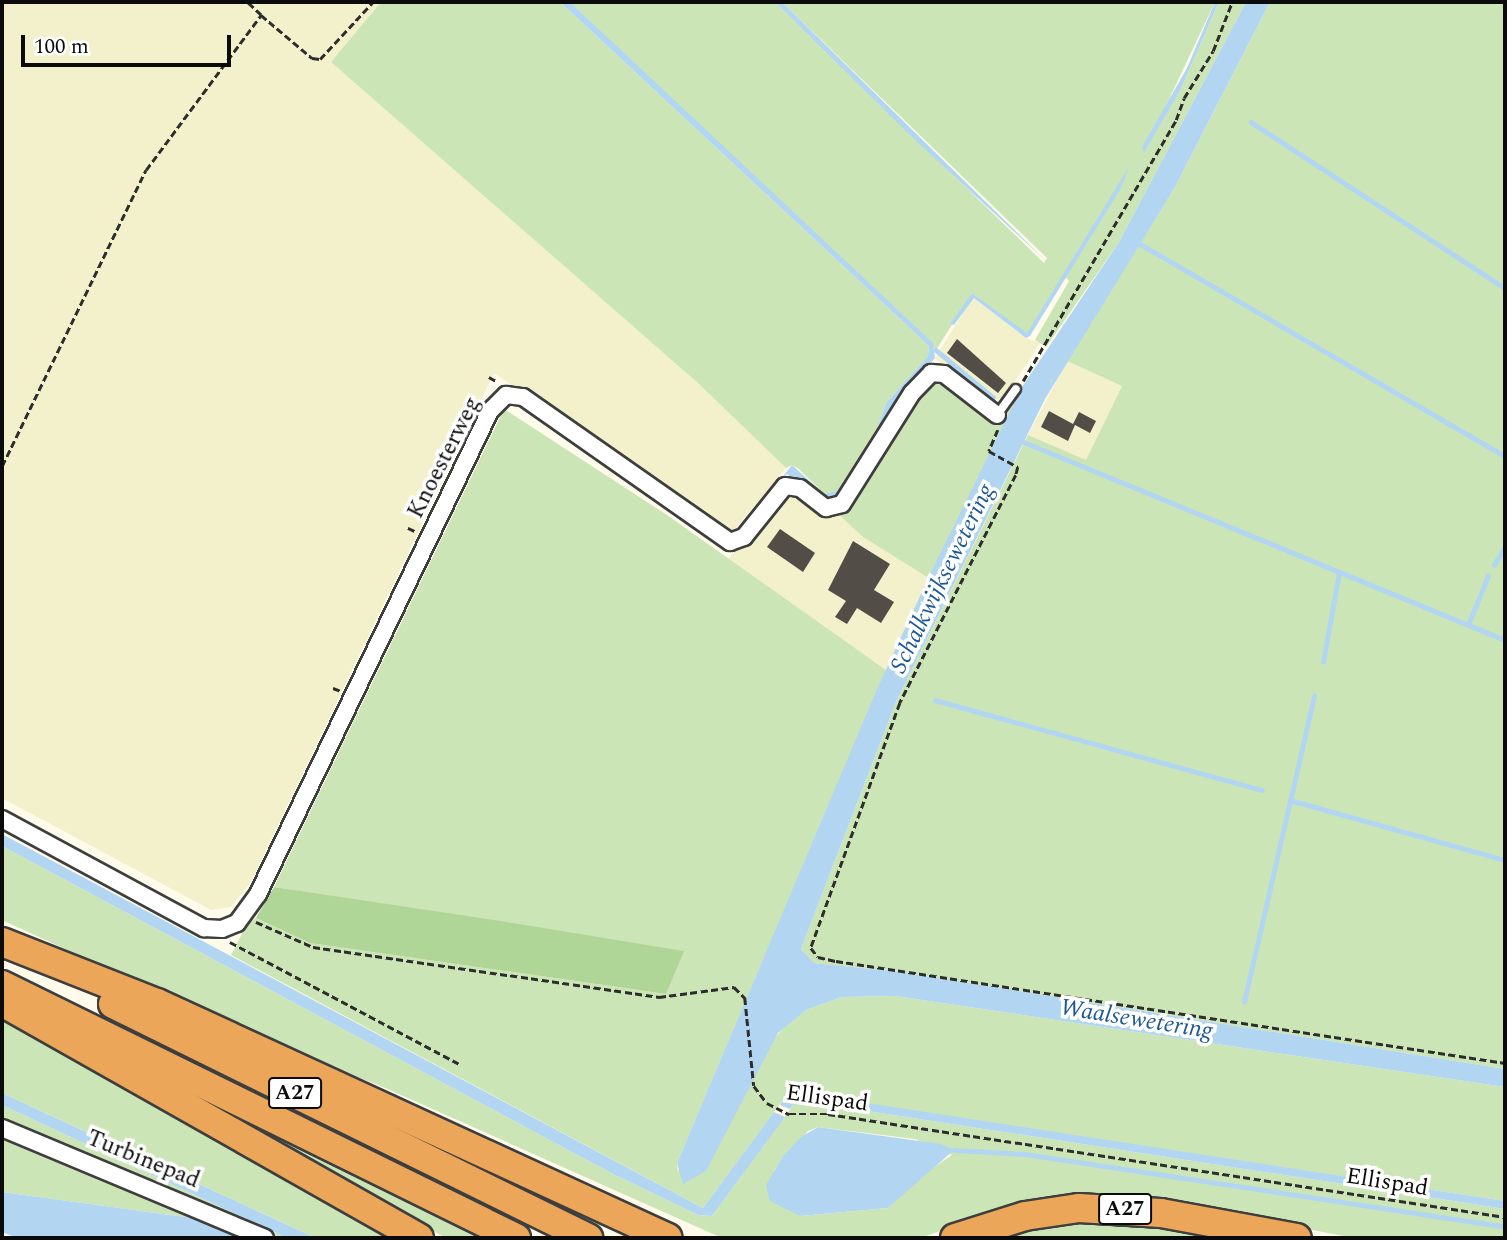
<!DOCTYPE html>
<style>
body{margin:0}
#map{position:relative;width:1507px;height:1240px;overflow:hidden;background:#fefbea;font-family:Spectral,serif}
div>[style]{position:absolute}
.farmland>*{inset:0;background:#f2f1cc}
.green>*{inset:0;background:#cce5b6}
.forest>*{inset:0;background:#afd597}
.water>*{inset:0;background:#b2d6f2}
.stream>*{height:4.5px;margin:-2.25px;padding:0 2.25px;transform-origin:2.25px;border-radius:2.25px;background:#b2d6f2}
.building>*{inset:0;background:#534d48}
.path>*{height:2.5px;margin-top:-1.25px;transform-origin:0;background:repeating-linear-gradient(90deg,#2d2d2d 0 7px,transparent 0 10.5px)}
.roads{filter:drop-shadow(2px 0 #3e3e3e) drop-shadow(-2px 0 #3e3e3e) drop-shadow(0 2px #3e3e3e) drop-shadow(0 -2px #3e3e3e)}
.service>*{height:8px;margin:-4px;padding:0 4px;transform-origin:4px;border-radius:4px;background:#fff}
.minor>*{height:16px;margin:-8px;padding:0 8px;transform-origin:8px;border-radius:8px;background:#fff}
.motorway>*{height:28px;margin:-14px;padding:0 14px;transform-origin:14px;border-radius:14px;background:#eca65a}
span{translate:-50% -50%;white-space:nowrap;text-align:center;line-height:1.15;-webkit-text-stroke:7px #fff;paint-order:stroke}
.shield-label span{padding:2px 5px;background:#fff;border:2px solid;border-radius:5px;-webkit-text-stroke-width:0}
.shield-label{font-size:21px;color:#0b0b0b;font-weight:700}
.street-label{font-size:23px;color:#0b0b0b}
.water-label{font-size:24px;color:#1c5894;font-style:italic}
.frame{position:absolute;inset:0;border:4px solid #0b0b0b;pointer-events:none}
.scale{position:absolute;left:21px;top:35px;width:210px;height:32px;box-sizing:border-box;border:4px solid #0b0b0b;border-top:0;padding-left:9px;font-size:21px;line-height:24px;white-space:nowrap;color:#0b0b0b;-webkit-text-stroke:5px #fff;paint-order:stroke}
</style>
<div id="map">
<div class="farmland">
<div style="clip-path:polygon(2px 2px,381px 2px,331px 62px,699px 384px,786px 468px,730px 535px,494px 373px,251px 882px,231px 907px,211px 910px,2px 798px)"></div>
<div style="clip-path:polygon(973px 297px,1026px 338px,1040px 343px,1004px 398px,988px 401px,935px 358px)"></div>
<div style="clip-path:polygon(1067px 361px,1122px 386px,1086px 461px,1028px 435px)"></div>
<div style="clip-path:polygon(790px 491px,836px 510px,863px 537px,930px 579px,886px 670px,728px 559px)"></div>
</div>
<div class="green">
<div style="clip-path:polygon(381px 2px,560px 2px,929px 346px,928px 356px,886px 403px,876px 432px,841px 490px,824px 494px,799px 469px,792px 465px,786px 468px,699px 384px,331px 62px)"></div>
<div style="clip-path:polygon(570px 2px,775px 2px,1044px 263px,1047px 258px,782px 2px,1215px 2px,1144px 152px,1180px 91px,1219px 2px,1246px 2px,1119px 242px,1046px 347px,1035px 340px,1069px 281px,1064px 276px,1131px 166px,1027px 334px,972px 293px,936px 350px)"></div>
<div style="clip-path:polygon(1270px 2px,1505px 2px,1505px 1069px,900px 972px,813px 963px,801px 949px,896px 702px,1028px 435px,1086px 460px,1122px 386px,1067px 361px,1174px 189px)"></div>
<div style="clip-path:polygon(924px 380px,944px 380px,999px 423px,1017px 398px,930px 579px,863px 537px,834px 510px)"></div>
<div style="clip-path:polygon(504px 409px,667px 515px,886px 670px,677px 1163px,678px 1171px,746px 1089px,769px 1044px,789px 1022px,806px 1010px,842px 997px,895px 996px,1505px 1087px,1505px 1201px,792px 1093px,786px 1096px,703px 1208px,231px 955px,247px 924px,256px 918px,310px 943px,666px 994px,683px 951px,274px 887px)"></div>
<div style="clip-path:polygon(evenodd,2px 846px,613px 1174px,698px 1215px,712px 1216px,794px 1104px,809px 1102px,1505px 1209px,1505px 1238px,1353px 1238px,1156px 1199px,1112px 1195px,1071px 1197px,990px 1214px,920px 1238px,722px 1238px,383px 1087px,266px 1041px,2px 920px,2px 846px,818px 1127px,915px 1139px,952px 1155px,911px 1183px,888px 1208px,800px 1216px,774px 1170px,808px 1131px,818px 1127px)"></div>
<div style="clip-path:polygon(2px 1020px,141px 1098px,395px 1238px,316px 1238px,2px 1093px)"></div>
<div style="clip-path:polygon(81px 1043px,482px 1238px,446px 1238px)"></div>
<div style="clip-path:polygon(2px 1105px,287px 1238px,239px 1238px,200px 1219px,2px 1192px)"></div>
<div style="clip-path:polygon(1088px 1211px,1272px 1238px,972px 1238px)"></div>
</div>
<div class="forest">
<div style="clip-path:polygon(274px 887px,507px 922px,684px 951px,666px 994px,310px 943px,256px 918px)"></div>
</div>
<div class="water">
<div style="clip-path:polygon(560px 2px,570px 2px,933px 343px,935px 358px,899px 396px,884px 431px,844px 494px,829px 503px,787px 474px,736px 535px,792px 465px,824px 494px,841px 490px,876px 432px,886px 403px,928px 356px,929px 346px)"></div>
<div style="clip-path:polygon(775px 2px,782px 2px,1047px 262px,914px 139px)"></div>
<div style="clip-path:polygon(1215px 2px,1219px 2px,1180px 91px,1144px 153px,1142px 147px,1187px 68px)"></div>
<div style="clip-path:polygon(1246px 2px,1270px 2px,1174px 189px,1045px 399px,896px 702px,801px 949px,814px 963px,900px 972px,1505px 1069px,1505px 1087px,895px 996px,842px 997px,806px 1010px,778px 1033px,706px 1171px,683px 1184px,677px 1163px,877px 689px,933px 568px,1022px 387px,1119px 242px)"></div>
<div style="clip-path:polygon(1130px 165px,1121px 188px,1030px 336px,1026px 338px,974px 298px,954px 325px,950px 324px,972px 293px,1027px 333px)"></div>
<div style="clip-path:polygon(2px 834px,703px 1208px,774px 1112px,785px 1117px,712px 1216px,698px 1215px,613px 1174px,2px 846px)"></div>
<div style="clip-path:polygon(2px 1093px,138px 1156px,316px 1238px,285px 1237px,2px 1105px)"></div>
<div style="clip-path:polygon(802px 1093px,1505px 1201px,1505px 1209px,809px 1102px,794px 1104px,790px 1109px,780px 1105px,786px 1096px)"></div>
<div style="clip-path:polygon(818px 1127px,941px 1144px,954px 1150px,888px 1208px,800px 1216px,770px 1201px,766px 1185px,783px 1156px,801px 1137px)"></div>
<div style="clip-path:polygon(2px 1192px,200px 1219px,239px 1238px,17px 1238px,2px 1232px)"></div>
</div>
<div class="stream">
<div style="left:1251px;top:122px;width:303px;rotate:33.2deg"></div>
<div style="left:1137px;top:242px;width:426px;rotate:30.2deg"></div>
<div style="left:936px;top:350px;width:74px;rotate:39.5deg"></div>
<div style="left:1019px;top:440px;width:526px;rotate:22.37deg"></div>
<div style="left:1494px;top:565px;width:21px;rotate:-59deg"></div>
<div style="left:1468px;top:625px;width:53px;rotate:-67.8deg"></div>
<div style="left:1323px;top:662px;width:91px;rotate:-79.9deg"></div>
<div style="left:935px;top:700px;width:339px;rotate:15.4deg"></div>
<div style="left:1290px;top:800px;width:223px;rotate:15.6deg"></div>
<div style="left:1244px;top:1002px;width:314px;rotate:-77.1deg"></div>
<div style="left:954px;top:1150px;width:71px;rotate:3.2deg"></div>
<div style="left:1025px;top:1154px;width:486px;rotate:8.6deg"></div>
</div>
<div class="building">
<div style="clip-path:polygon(957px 339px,1006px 383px,998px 393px,947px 353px)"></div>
<div style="clip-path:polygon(1049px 411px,1073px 424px,1079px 412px,1096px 421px,1090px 433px,1075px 425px,1068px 441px,1041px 427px)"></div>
<div style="clip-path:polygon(780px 529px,815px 553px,803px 572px,767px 547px)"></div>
<div style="clip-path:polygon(853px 541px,890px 564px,874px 590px,894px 602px,881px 623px,857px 608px,847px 624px,835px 617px,846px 601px,828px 590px)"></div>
</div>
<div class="path">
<div style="left:261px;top:15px;width:67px;rotate:40.1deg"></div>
<div style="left:312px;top:58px;width:8px;rotate:7deg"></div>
<div style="left:320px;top:59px;width:78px;rotate:-47.1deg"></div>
<div style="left:489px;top:377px;width:10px;rotate:29deg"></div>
<div style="left:1023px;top:381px;width:303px;rotate:-59.6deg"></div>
<div style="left:1176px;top:120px;width:23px;rotate:-70deg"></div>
<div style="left:1184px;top:98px;width:55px;rotate:-58.3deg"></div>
<div style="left:1213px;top:51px;width:53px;rotate:-68.8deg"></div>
<div style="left:998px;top:430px;width:23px;rotate:113deg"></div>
<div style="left:989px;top:451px;width:33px;rotate:29deg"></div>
<div style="left:1018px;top:467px;width:8px;rotate:104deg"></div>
<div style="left:1016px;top:475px;width:256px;rotate:117deg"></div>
<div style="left:900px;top:703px;width:261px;rotate:110deg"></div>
<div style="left:811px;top:948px;width:11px;rotate:52deg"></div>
<div style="left:818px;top:957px;width:18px;rotate:13deg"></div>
<div style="left:836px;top:961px;width:677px;rotate:8.67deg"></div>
<div style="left:2px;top:466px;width:329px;rotate:-64.1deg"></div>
<div style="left:146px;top:170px;width:193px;rotate:-53.4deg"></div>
<div style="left:261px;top:15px;width:19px;rotate:-137deg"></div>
<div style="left:408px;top:528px;width:10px;rotate:24deg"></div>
<div style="left:333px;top:688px;width:9px;rotate:21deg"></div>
<div style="left:256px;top:922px;width:62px;rotate:23.7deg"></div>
<div style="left:313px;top:947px;width:350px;rotate:8.2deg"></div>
<div style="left:659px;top:997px;width:76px;rotate:-7.6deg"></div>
<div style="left:734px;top:987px;width:16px;rotate:45deg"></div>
<div style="left:745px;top:998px;width:88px;rotate:84.2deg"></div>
<div style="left:754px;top:1086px;width:21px;rotate:53deg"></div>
<div style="left:767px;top:1103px;width:25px;rotate:27deg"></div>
<div style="left:789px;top:1114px;width:39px"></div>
<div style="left:828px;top:1114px;width:685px;rotate:8.65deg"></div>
<div style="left:230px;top:942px;width:259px;rotate:28deg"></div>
</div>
<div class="roads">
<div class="service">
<div style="left:997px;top:415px;width:32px;rotate:-54deg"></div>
</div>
<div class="minor">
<div style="left:2px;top:819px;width:230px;rotate:28.4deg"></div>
<div style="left:204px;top:928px;width:18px;rotate:3deg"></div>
<div style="left:222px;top:929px;width:16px;rotate:-22deg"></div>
<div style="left:237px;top:923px;width:36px;rotate:-54deg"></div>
<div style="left:258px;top:894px;width:536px;rotate:-64.34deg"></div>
<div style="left:490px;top:411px;width:23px;rotate:-45deg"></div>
<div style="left:506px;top:395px;width:17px;rotate:7deg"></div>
<div style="left:523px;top:397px;width:253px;rotate:35deg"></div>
<div style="left:730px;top:542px;width:15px;rotate:-20deg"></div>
<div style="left:744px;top:537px;width:65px;rotate:-51.2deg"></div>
<div style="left:785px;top:486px;width:15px;rotate:8deg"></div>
<div style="left:800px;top:488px;width:33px;rotate:38deg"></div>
<div style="left:826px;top:508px;width:16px;rotate:-14deg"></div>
<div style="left:842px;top:504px;width:131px;rotate:-57.8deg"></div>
<div style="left:912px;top:393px;width:28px;rotate:-46deg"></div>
<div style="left:931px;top:373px;width:13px;rotate:4deg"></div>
<div style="left:944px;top:374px;width:67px;rotate:37.7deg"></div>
<div style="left:2px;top:1128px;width:285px;rotate:22.7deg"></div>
</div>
<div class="motorway">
<div style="left:2px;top:942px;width:167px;rotate:21.5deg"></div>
<div style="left:157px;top:1003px;width:562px;rotate:24.7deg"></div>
<div style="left:2px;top:985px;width:573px;rotate:26.21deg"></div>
<div style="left:2px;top:1002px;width:479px;rotate:29.5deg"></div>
<div style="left:113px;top:1004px;width:530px;rotate:26.23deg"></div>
<div style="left:955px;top:1238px;width:73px;rotate:-17.4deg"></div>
<div style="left:1025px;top:1216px;width:55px;rotate:-8.4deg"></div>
<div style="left:1079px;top:1208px;width:82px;rotate:3.5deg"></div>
<div style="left:1161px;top:1213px;width:138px;rotate:10.4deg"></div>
</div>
</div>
<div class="shield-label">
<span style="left:295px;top:1093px">A27</span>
<span style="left:1125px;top:1209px">A27</span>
</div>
<div class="street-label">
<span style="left:445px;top:458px;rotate:-63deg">Knoesterweg</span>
<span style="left:827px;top:1099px;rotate:8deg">Ellispad</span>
<span style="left:143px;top:1160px;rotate:22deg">Turbinepad</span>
<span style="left:1387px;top:1183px;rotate:9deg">Ellispad</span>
</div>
<div class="water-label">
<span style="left:943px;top:579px;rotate:-64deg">Schalkwijksewetering</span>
<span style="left:1136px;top:1020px;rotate:9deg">Waalsewetering</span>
</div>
<div class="frame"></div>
<div class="scale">100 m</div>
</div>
